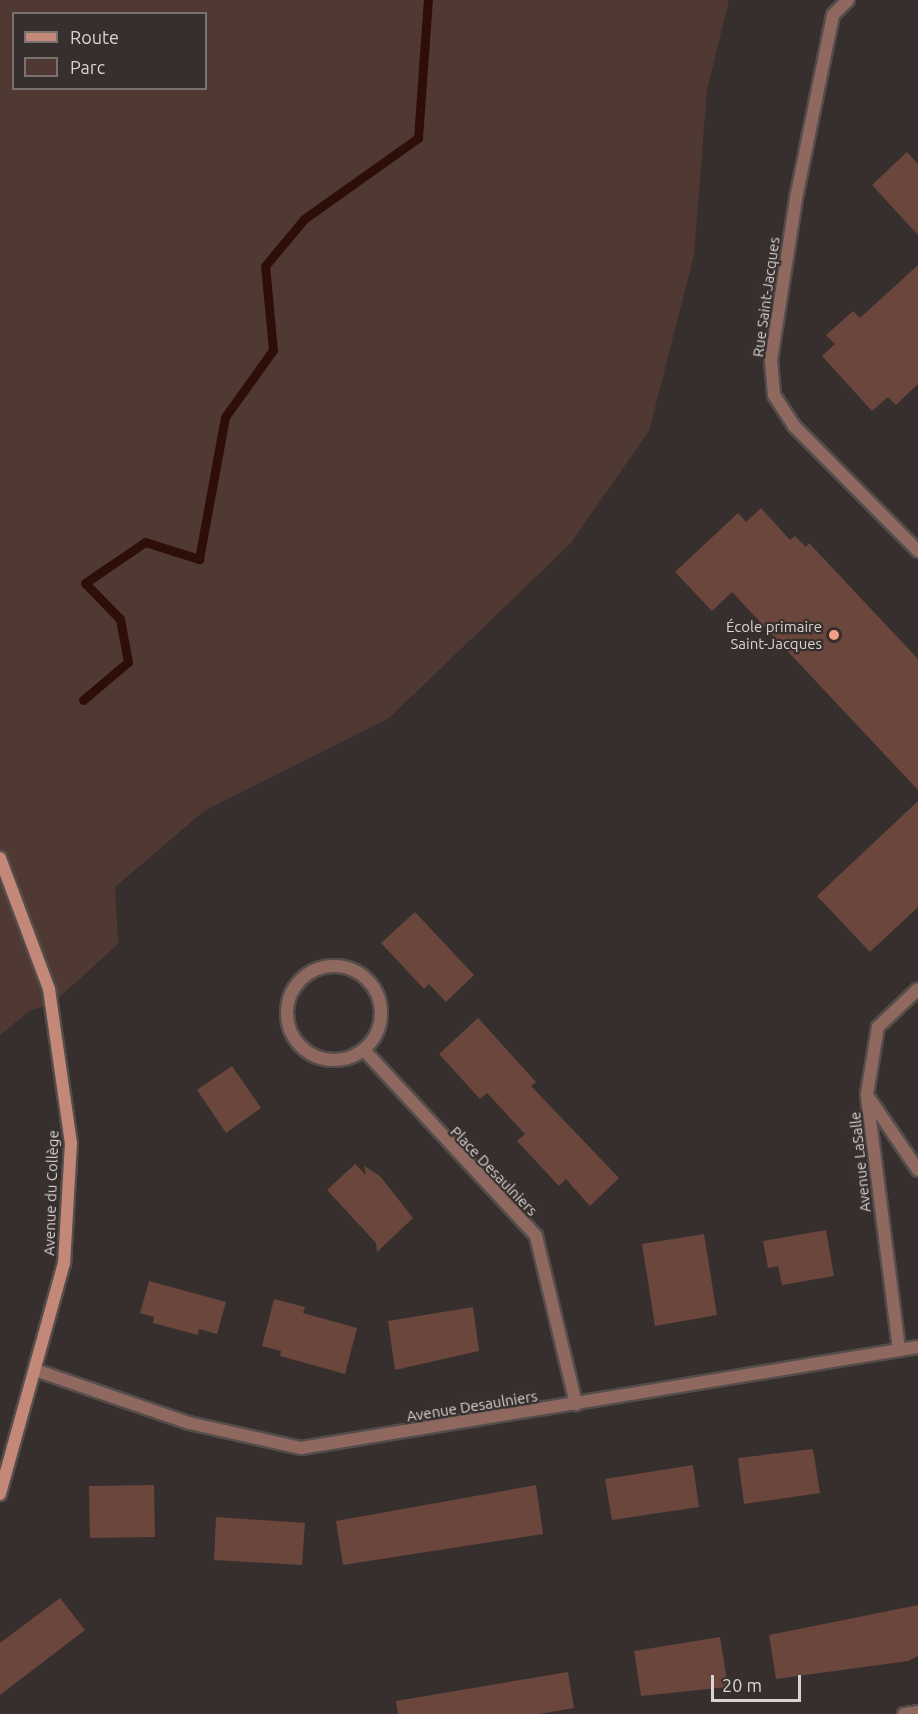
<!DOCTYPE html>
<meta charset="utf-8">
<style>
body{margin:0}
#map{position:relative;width:918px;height:1714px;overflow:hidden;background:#372f2d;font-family:Ubuntu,sans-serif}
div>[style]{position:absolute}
.green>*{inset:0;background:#513933}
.stream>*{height:9px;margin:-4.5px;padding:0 4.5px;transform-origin:4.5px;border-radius:4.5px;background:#2d0f07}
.building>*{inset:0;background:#6a463d}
.roads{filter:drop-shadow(2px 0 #544d4b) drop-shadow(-2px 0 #544d4b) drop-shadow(0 2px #544d4b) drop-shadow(0 -2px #544d4b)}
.street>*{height:12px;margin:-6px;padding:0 6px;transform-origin:6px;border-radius:6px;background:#8f695f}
.street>.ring{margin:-6px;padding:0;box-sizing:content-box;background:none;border:12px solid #8f695f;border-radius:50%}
.secondary>*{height:12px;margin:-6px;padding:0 6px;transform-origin:6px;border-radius:6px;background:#c38878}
.dots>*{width:16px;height:16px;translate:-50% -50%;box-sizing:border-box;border:3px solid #372f2d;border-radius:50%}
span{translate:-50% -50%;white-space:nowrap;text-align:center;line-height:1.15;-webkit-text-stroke:4.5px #372f2d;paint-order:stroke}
.street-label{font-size:15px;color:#d9d4d3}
.poi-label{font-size:15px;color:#d9d4d3}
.right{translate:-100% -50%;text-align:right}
.legend{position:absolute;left:12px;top:12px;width:195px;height:78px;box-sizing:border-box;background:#372f2d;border:2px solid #78716f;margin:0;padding:8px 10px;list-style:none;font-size:18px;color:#d9d4d3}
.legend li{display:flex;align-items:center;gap:12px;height:30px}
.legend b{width:30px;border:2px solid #78716f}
.scale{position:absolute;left:711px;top:1675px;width:90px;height:27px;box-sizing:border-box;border:3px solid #d9d4d3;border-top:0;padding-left:8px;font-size:18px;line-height:21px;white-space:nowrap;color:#d9d4d3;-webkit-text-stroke:4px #372f2d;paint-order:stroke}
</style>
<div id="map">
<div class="green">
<div style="clip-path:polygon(evenodd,0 0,729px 0,707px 90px,694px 255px,649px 431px,570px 544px,389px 718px,204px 811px,115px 887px,118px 944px,53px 1003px,29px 1011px,0 1035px,0 0,14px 14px,206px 14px,206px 88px,14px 88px,14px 14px)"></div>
</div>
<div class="stream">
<div style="left:83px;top:700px;width:59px;rotate:-40.2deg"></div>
<div style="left:128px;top:662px;width:44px;rotate:-100.5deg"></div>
<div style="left:120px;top:619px;width:50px;rotate:-134.2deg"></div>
<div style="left:85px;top:583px;width:73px;rotate:-34.3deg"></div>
<div style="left:145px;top:542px;width:57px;rotate:17.5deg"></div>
<div style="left:199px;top:559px;width:144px;rotate:-79.6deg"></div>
<div style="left:225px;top:417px;width:82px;rotate:-54.4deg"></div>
<div style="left:273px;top:350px;width:84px;rotate:-95.4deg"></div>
<div style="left:265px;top:266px;width:61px;rotate:-50.3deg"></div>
<div style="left:304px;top:219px;width:140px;rotate:-35.4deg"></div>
<div style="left:418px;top:138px;width:138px;rotate:-85.9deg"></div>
</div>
<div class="building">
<div style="clip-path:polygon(907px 152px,918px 164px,918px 235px,872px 185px)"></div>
<div style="clip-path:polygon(918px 265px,918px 384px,896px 405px,888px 397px,872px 411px,822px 356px,835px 344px,826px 335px,853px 311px,860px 318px)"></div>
<div style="clip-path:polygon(761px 508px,790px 540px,795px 536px,806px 547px,809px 543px,918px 659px,918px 790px,732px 592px,712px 611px,675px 572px,738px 513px,746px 522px)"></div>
<div style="clip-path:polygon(918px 801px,918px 907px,870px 952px,817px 896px)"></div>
<div style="clip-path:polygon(415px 912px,474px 975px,446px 1002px,429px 984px,424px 989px,381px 943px)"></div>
<div style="clip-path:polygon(478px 1018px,536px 1082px,531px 1086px,619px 1178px,590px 1206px,566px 1179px,559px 1186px,517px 1141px,525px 1134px,487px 1093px,480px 1099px,439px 1054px)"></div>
<div style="clip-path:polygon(232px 1066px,261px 1108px,226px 1133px,197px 1090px)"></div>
<div style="clip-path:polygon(355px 1164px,366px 1175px,364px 1166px,380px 1176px,413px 1218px,377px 1252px,376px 1243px,327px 1190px)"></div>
<div style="clip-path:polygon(826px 1230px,834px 1276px,782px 1285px,778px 1266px,768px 1268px,763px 1241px)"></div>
<div style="clip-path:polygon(704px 1234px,717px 1315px,655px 1326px,642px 1244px)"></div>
<div style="clip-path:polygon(149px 1281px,226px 1302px,217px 1334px,199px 1329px,198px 1335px,153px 1323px,154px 1317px,140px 1313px)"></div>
<div style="clip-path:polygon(274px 1299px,305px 1307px,303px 1313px,357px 1328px,345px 1374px,280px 1356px,281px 1351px,262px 1346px)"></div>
<div style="clip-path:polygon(473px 1307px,479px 1351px,395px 1370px,388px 1321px)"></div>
<div style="clip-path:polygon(813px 1449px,820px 1493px,744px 1504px,738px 1458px)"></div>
<div style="clip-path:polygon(693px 1465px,699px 1507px,612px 1520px,605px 1479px)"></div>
<div style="clip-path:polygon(154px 1485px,155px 1537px,90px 1538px,89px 1486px)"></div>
<div style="clip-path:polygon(536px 1485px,543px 1534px,343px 1565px,336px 1521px)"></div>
<div style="clip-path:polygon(216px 1517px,305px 1523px,302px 1565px,214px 1560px)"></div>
<div style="clip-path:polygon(60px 1598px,85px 1630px,0 1695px,0 1643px)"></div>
<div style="clip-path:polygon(918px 1605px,918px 1656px,908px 1661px,776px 1679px,769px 1635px)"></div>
<div style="clip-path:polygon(720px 1637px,728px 1687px,641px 1696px,634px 1651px)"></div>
<div style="clip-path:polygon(568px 1672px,574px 1708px,539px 1714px,398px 1714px,396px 1701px)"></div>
</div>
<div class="roads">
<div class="street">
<div style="left:848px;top:0;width:21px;rotate:135deg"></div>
<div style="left:833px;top:15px;width:188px;rotate:101.4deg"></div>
<div style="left:796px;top:199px;width:163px;rotate:98.8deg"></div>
<div style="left:771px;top:360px;width:35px;rotate:85deg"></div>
<div style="left:774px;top:395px;width:37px;rotate:57deg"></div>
<div style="left:794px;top:426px;width:176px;rotate:45.2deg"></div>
<div class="ring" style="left:287px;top:966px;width:82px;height:82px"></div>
<div style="left:364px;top:1050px;width:253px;rotate:47.2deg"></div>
<div style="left:536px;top:1236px;width:173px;rotate:76.6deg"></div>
<div style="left:869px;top:1098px;width:87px;rotate:55.8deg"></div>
<div style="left:899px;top:1349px;width:257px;rotate:-97.2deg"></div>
<div style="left:867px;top:1094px;width:68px;rotate:-80.7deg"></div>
<div style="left:878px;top:1027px;width:55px;rotate:-43.5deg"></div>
<div style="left:38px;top:1371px;width:160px;rotate:19deg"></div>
<div style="left:189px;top:1423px;width:115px;rotate:12.6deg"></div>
<div style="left:301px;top:1448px;width:625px;rotate:-9.3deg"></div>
<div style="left:904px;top:1714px;width:14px;rotate:-8deg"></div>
</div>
<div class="secondary">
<div style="left:0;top:858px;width:140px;rotate:69.5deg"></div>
<div style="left:49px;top:989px;width:156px;rotate:81.9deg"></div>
<div style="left:71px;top:1143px;width:120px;rotate:93.3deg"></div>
<div style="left:64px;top:1263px;width:240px;rotate:105.5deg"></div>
</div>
</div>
<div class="dots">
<div style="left:834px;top:635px;background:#f49e88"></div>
</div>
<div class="street-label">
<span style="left:766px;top:297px;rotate:-82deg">Rue Saint-Jacques</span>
<span style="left:860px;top:1162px;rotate:-96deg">Avenue LaSalle</span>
<span style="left:494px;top:1171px;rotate:46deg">Place Desaulniers</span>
<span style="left:51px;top:1193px;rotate:-88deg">Avenue du Collège</span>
<span style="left:472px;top:1406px;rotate:-9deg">Avenue Desaulniers</span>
</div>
<div class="poi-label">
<span class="right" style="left:822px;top:635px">École primaire<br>Saint-Jacques</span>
</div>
<ul class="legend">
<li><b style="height:8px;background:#c38878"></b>Route</li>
<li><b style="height:16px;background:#513933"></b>Parc</li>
</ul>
<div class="scale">20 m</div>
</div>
